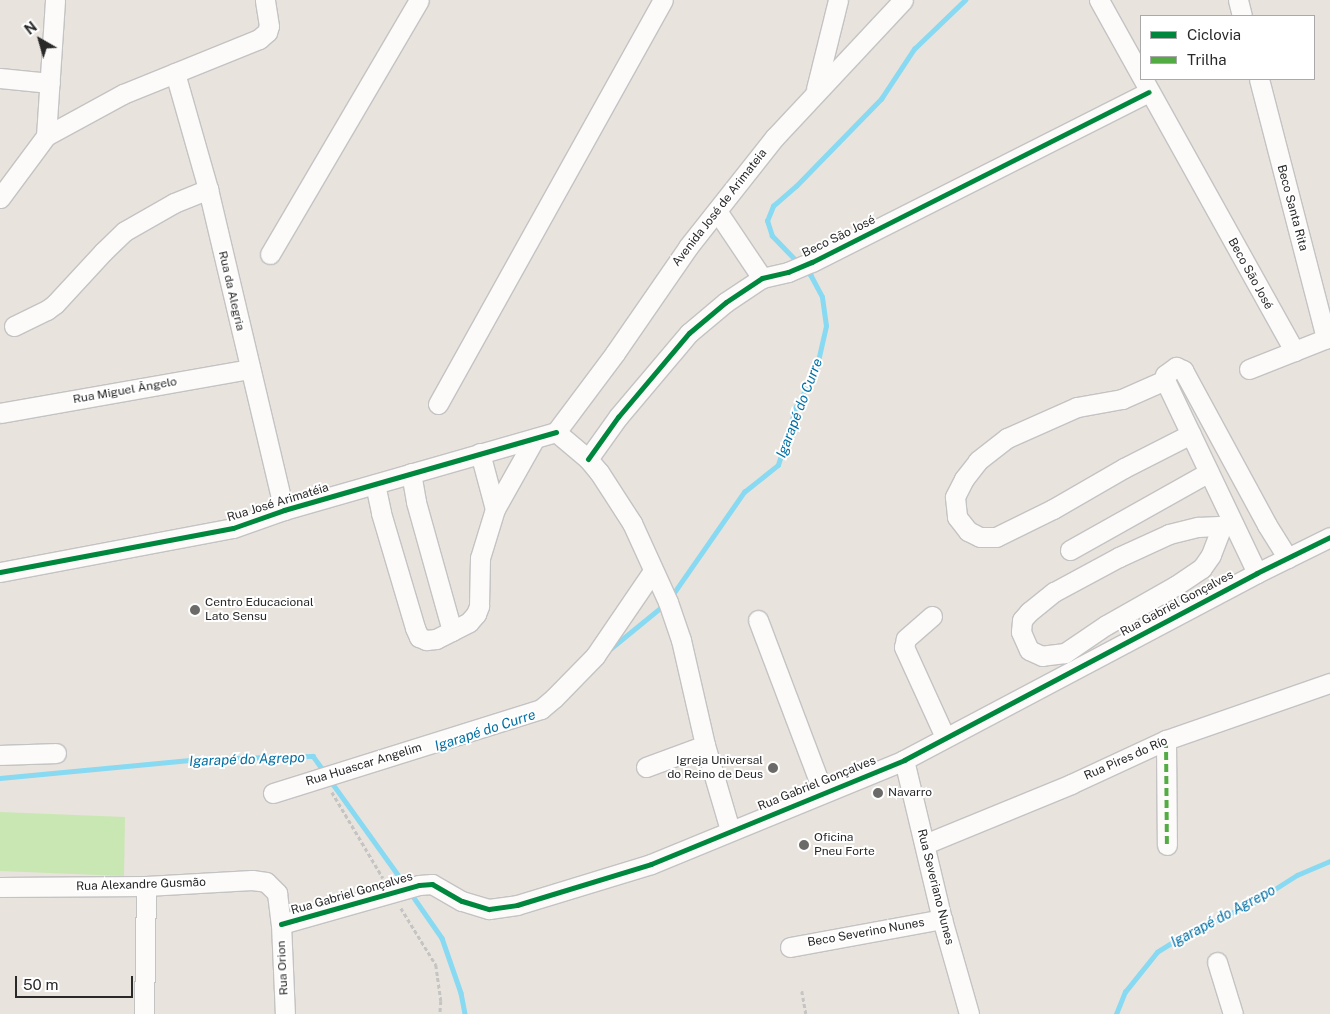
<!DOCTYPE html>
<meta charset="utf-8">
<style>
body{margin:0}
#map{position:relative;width:1330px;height:1014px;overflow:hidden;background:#e8e3dd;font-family:"Public Sans",sans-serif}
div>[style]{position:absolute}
.green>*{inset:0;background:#c9e7b2}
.stream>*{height:4.5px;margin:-2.25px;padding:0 2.25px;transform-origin:2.25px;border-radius:2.25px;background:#88d9f2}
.path>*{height:2.5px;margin-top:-1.25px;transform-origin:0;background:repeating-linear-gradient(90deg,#c4c4c3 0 4px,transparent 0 6.5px)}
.roads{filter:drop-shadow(1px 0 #c4c3c4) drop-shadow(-1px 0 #c4c3c4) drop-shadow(0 1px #c4c3c4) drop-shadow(0 -1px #c4c3c4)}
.minor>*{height:19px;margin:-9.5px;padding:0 9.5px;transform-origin:9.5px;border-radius:9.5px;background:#fcfbfa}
.quiet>*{height:4px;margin-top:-2px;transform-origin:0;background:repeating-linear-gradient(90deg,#53ab44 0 8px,transparent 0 12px)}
.cycleway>*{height:5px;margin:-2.5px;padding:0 2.5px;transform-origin:2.5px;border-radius:2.5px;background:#00873e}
.dots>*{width:14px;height:14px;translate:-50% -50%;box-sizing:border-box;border:2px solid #fff;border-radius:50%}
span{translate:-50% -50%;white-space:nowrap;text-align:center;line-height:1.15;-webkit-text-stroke:4px #fff;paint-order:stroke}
.street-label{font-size:12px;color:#292929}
.poi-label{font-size:12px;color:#292929}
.left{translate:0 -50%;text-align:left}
.right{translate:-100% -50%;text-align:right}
.water-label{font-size:14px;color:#0070a5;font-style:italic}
.legend{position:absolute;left:1140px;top:15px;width:175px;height:65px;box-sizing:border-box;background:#fff;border:1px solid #a9a9a9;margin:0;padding:6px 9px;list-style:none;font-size:15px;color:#292929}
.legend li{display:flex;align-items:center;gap:10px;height:25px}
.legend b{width:25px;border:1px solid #a9a9a9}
.north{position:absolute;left:15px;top:15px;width:50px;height:50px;-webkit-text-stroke:4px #fff;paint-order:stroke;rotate:322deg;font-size:14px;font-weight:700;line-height:20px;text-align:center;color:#292929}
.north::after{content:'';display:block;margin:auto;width:18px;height:22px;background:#292929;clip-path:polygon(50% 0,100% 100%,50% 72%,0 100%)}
.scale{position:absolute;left:15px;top:976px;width:118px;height:22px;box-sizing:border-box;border:2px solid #292929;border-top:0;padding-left:6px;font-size:15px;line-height:18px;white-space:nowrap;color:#292929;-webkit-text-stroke:4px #fff;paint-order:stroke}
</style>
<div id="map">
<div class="green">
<div style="clip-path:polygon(0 812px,125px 817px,124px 876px,0 871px)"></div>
</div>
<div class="stream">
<div style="left:797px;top:262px;width:36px;rotate:-134deg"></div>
<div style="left:772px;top:236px;width:16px;rotate:-108deg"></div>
<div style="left:767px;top:221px;width:16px;rotate:-68deg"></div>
<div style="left:773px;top:206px;width:30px;rotate:-41deg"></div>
<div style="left:796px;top:186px;width:122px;rotate:-45.7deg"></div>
<div style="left:881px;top:99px;width:60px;rotate:-56.6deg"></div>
<div style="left:914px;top:49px;width:71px;rotate:-43.9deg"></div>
<div style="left:671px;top:597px;width:128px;rotate:-55.2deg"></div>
<div style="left:744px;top:492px;width:43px;rotate:-38.5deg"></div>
<div style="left:778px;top:465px;width:61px;rotate:-72.8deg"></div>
<div style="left:796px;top:407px;width:42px;rotate:-61.6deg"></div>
<div style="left:816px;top:370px;width:45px;rotate:-77.2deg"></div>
<div style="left:826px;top:326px;width:29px;rotate:-98deg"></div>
<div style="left:822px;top:297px;width:24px;rotate:-118deg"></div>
<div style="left:811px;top:276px;width:7px;rotate:-135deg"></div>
<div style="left:610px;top:649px;width:70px;rotate:-39.2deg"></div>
<div style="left:0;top:778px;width:201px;rotate:-5.4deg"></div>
<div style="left:200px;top:759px;width:113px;rotate:-1.5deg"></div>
<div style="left:313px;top:756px;width:19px;rotate:54deg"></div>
<div style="left:330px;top:780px;width:127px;rotate:54.3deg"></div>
<div style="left:410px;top:892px;width:56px;rotate:55.2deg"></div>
<div style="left:442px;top:938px;width:58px;rotate:70.9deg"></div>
<div style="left:461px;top:993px;width:21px;rotate:79deg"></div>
<div style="left:1116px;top:1014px;width:24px;rotate:-68deg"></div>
<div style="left:1125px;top:992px;width:51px;rotate:-51.3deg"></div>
<div style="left:1157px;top:952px;width:36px;rotate:-32deg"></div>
<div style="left:1188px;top:933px;width:72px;rotate:-24.8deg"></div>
<div style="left:1253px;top:903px;width:52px;rotate:-32.5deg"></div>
<div style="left:1297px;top:875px;width:36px;rotate:-23deg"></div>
</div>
<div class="path">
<div style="left:332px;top:792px;width:100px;rotate:59.3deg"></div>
<div style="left:401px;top:908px;width:67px;rotate:58.4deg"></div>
<div style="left:436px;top:965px;width:36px;rotate:82deg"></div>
<div style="left:441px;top:1001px;width:13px;rotate:94deg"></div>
<div style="left:802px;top:991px;width:23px;rotate:80deg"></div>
</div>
<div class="roads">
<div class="minor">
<div style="left:1099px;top:0;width:402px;rotate:60.9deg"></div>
<div style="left:1238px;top:0;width:16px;rotate:76deg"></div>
<div style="left:175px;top:73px;width:121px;rotate:74.1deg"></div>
<div style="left:208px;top:189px;width:330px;rotate:76.7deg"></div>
<div style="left:0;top:78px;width:50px;rotate:5.7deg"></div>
<div style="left:1259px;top:79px;width:268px;rotate:75.5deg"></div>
<div style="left:816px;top:89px;width:92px;rotate:-76.1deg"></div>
<div style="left:46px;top:136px;width:136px;rotate:-86.2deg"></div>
<div style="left:0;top:198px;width:77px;rotate:-53.4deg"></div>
<div style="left:46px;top:136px;width:88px;rotate:-28.6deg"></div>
<div style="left:123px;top:94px;width:147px;rotate:-22deg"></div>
<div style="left:259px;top:39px;width:11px;rotate:-41deg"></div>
<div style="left:267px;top:32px;width:6px;rotate:-72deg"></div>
<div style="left:269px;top:26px;width:26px;rotate:-99deg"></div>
<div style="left:717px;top:211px;width:81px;rotate:56.1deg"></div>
<div style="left:270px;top:254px;width:294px;rotate:-59.6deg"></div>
<div style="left:14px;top:326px;width:37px;rotate:-26deg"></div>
<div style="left:47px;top:310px;width:10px;rotate:-37deg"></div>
<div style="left:55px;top:304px;width:71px;rotate:-47.3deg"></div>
<div style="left:103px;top:252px;width:30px;rotate:-44deg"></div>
<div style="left:125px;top:231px;width:56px;rotate:-29.7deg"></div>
<div style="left:174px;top:203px;width:37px;rotate:-22deg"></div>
<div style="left:1249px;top:369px;width:87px;rotate:-21.6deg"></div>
<div style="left:1165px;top:380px;width:47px;rotate:156.2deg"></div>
<div style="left:1122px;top:399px;width:46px;rotate:169.9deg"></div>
<div style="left:1077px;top:407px;width:77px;rotate:156.1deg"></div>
<div style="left:1007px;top:438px;width:37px;rotate:142deg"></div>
<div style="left:978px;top:461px;width:23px;rotate:128deg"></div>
<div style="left:964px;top:479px;width:20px;rotate:117deg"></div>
<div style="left:955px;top:497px;width:20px;rotate:84deg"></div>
<div style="left:957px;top:517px;width:18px;rotate:52deg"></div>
<div style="left:968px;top:531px;width:13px;rotate:27deg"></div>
<div style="left:980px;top:537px;width:16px"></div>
<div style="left:996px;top:537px;width:64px;rotate:-26.2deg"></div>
<div style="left:1053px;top:509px;width:82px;rotate:-30deg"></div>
<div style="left:1124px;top:468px;width:75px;rotate:-26.9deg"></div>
<div style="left:438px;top:404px;width:462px;rotate:-60.9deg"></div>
<div style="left:0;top:413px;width:254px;rotate:-10deg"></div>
<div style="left:556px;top:432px;width:99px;rotate:-53.2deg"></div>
<div style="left:615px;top:353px;width:129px;rotate:-55.4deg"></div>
<div style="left:688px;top:247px;width:140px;rotate:-51.7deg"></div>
<div style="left:775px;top:137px;width:187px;rotate:-46.9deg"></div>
<div style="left:556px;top:432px;width:42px;rotate:40.2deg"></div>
<div style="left:588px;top:459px;width:17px;rotate:50deg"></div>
<div style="left:599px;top:472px;width:61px;rotate:57.1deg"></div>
<div style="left:632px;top:523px;width:87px;rotate:65.5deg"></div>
<div style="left:668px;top:602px;width:40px;rotate:71.1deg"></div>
<div style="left:681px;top:640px;width:108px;rotate:77.1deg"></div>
<div style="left:705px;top:745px;width:89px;rotate:73.6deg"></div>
<div style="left:588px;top:459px;width:52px;rotate:-54.5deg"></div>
<div style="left:618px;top:417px;width:110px;rotate:-49.8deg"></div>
<div style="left:689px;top:333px;width:48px;rotate:-40deg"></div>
<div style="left:726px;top:302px;width:43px;rotate:-33.7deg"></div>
<div style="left:762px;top:278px;width:27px;rotate:-13deg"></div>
<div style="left:788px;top:272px;width:26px;rotate:-23deg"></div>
<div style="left:812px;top:262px;width:377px;rotate:-26.8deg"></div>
<div style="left:411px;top:473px;width:29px;rotate:80deg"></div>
<div style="left:416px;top:502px;width:134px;rotate:74.4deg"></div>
<div style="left:375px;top:484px;width:30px;rotate:78deg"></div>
<div style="left:381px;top:513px;width:120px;rotate:73.5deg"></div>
<div style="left:415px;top:628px;width:10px;rotate:66deg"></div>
<div style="left:419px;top:637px;width:8px;rotate:23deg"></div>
<div style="left:426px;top:640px;width:10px;rotate:-6deg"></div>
<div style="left:436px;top:639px;width:37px;rotate:-27deg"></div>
<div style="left:469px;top:622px;width:11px;rotate:-49deg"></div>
<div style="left:476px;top:614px;width:9px;rotate:-69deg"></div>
<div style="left:479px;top:606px;width:48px;rotate:-88.8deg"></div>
<div style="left:480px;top:558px;width:51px;rotate:-73deg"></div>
<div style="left:495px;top:509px;width:58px;rotate:-105deg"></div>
<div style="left:495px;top:509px;width:81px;rotate:-60.6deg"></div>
<div style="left:1222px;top:526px;width:31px;rotate:111deg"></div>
<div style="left:1211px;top:555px;width:16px;rotate:125deg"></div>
<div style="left:1202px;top:568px;width:32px;rotate:146deg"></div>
<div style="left:1175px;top:586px;width:79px;rotate:150.5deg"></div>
<div style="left:1106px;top:625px;width:50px;rotate:145.7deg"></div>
<div style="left:1065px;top:653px;width:23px;rotate:173deg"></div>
<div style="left:1042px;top:656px;width:14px;rotate:-155deg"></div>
<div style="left:1029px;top:650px;width:20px;rotate:-114deg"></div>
<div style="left:1021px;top:632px;width:12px;rotate:-85deg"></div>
<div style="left:1022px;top:620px;width:11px;rotate:-49deg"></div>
<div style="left:1029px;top:612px;width:32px;rotate:-39deg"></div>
<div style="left:1054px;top:592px;width:74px;rotate:-28.3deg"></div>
<div style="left:1119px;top:557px;width:55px;rotate:-24.7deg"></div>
<div style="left:1169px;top:534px;width:30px;rotate:-14deg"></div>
<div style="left:1198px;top:527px;width:36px;rotate:-3deg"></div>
<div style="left:1070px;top:550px;width:159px;rotate:-29.3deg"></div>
<div style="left:0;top:572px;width:237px;rotate:-10.7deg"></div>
<div style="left:233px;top:528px;width:54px;rotate:-19.4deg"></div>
<div style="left:284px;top:510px;width:283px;rotate:-16deg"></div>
<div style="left:1257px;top:573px;width:214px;rotate:-115.5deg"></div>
<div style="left:1165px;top:380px;width:5px;rotate:-90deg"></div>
<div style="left:1165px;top:375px;width:14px;rotate:-36deg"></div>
<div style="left:1176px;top:367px;width:8px;rotate:23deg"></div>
<div style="left:1183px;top:370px;width:176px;rotate:61.5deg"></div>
<div style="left:1267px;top:525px;width:39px;rotate:58deg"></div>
<div style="left:932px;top:616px;width:35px;rotate:139deg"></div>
<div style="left:906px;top:639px;width:8px;rotate:104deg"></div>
<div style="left:904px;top:647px;width:99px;rotate:65.5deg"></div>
<div style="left:758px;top:620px;width:184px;rotate:69.3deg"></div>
<div style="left:1166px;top:740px;width:105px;rotate:89.5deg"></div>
<div style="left:0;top:755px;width:56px;rotate:-2deg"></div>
<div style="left:904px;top:760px;width:163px;rotate:76.6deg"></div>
<div style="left:942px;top:919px;width:99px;rotate:74.1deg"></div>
<div style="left:646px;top:767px;width:63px;rotate:-20.4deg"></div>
<div style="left:273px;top:793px;width:281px;rotate:-17.4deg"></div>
<div style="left:541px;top:709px;width:17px;rotate:-40deg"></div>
<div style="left:554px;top:698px;width:59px;rotate:-45.7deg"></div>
<div style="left:595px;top:656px;width:103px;rotate:-55.7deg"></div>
<div style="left:925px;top:844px;width:158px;rotate:-22.3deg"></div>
<div style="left:1071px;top:784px;width:105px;rotate:-24.9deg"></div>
<div style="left:1166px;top:740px;width:174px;rotate:-19.2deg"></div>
<div style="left:0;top:887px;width:146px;rotate:-0.4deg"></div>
<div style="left:146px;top:886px;width:106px;rotate:-3.2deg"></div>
<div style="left:252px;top:880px;width:14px;rotate:8deg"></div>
<div style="left:266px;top:882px;width:16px;rotate:45deg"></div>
<div style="left:277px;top:893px;width:31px;rotate:83deg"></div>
<div style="left:281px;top:924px;width:90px;rotate:87.5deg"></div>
<div style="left:281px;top:924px;width:143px;rotate:-15.8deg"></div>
<div style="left:419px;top:885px;width:13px;rotate:-4deg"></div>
<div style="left:432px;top:884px;width:34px;rotate:30deg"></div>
<div style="left:462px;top:901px;width:28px;rotate:17deg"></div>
<div style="left:489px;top:909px;width:28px;rotate:-8deg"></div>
<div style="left:517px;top:905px;width:140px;rotate:-17deg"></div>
<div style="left:651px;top:864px;width:274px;rotate:-22.3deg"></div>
<div style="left:904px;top:760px;width:399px;rotate:-27.9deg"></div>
<div style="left:1257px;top:573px;width:81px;rotate:-26.3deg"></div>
<div style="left:790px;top:947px;width:155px;rotate:-10.4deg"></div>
<div style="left:1217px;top:962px;width:54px;rotate:72.9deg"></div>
<div style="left:144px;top:1014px;width:128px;rotate:-89.1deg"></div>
</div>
</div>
<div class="quiet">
<div style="left:1166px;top:740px;width:105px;rotate:89.5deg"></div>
</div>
<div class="cycleway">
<div style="left:588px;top:459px;width:52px;rotate:-54.5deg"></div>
<div style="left:618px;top:417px;width:110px;rotate:-49.8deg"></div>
<div style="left:689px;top:333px;width:48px;rotate:-40deg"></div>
<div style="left:726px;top:302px;width:43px;rotate:-33.7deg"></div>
<div style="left:762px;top:278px;width:27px;rotate:-13deg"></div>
<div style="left:788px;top:272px;width:26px;rotate:-23deg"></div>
<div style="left:812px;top:262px;width:377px;rotate:-26.8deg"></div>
<div style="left:0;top:572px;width:237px;rotate:-10.7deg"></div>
<div style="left:233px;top:528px;width:54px;rotate:-19.4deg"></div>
<div style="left:284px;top:510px;width:283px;rotate:-16deg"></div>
<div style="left:281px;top:924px;width:143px;rotate:-15.8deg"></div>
<div style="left:419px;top:885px;width:13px;rotate:-4deg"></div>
<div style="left:432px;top:884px;width:34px;rotate:30deg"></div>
<div style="left:462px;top:901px;width:28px;rotate:17deg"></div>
<div style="left:489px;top:909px;width:28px;rotate:-8deg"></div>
<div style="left:517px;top:905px;width:140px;rotate:-17deg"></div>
<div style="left:651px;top:864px;width:274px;rotate:-22.3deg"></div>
<div style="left:904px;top:760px;width:399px;rotate:-27.9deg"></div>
<div style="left:1257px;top:573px;width:81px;rotate:-26.3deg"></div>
</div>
<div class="dots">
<div style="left:195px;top:610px;background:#6c6a68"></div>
<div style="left:773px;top:768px;background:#6c6a68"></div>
<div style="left:878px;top:793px;background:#6c6a68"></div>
<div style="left:804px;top:845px;background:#6c6a68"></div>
</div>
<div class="street-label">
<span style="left:720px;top:208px;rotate:-52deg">Avenida José de Arimateia</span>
<span style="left:1292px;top:208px;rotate:75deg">Beco Santa Rita</span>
<span style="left:839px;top:237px;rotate:-26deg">Beco São José</span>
<span style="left:1250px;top:274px;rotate:61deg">Beco São José</span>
<span style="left:231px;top:291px;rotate:77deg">Rua da Alegria</span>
<span style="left:125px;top:391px;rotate:-10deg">Rua Miguel Ângelo</span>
<span style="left:278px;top:503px;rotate:-17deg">Rua José Arimatéia</span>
<span style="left:1177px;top:604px;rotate:-28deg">Rua Gabriel Gonçalves</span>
<span style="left:1126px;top:759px;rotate:-24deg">Rua Pires do Río</span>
<span style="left:364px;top:765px;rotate:-17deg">Rua Huascar Angelim</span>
<span style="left:817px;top:784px;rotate:-22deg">Rua Gabriel Gonçalves</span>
<span style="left:141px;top:885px;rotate:-2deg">Rua Alexandre Gusmão</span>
<span style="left:935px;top:887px;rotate:76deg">Rua Severiano Nunes</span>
<span style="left:352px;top:894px;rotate:-16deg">Rua Gabriel Gonçalves</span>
<span style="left:866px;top:933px;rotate:-10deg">Beco Severino Nunes</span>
<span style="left:283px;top:968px;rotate:-93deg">Rua Orion</span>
</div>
<div class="poi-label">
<span class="left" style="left:205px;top:610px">Centro Educacional<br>Lato Sensu</span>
<span class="right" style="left:763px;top:768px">Igreja Universal<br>do Reino de Deus</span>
<span class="left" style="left:888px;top:793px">Navarro</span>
<span class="left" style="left:814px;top:845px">Oficina<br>Pneu Forte</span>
</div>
<div class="water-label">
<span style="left:799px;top:408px;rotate:-69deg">Igarapé do Curre</span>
<span style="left:485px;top:730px;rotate:-18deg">Igarapé do Curre</span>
<span style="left:247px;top:759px;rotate:-2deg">Igarapé do Agrepo</span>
<span style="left:1223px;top:916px;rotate:-28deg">Igarapé do Agrepo</span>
</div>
<ul class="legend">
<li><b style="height:6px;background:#00873e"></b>Ciclovia</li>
<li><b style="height:6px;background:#53ab44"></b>Trilha</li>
</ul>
<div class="north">N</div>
<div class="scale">50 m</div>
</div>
